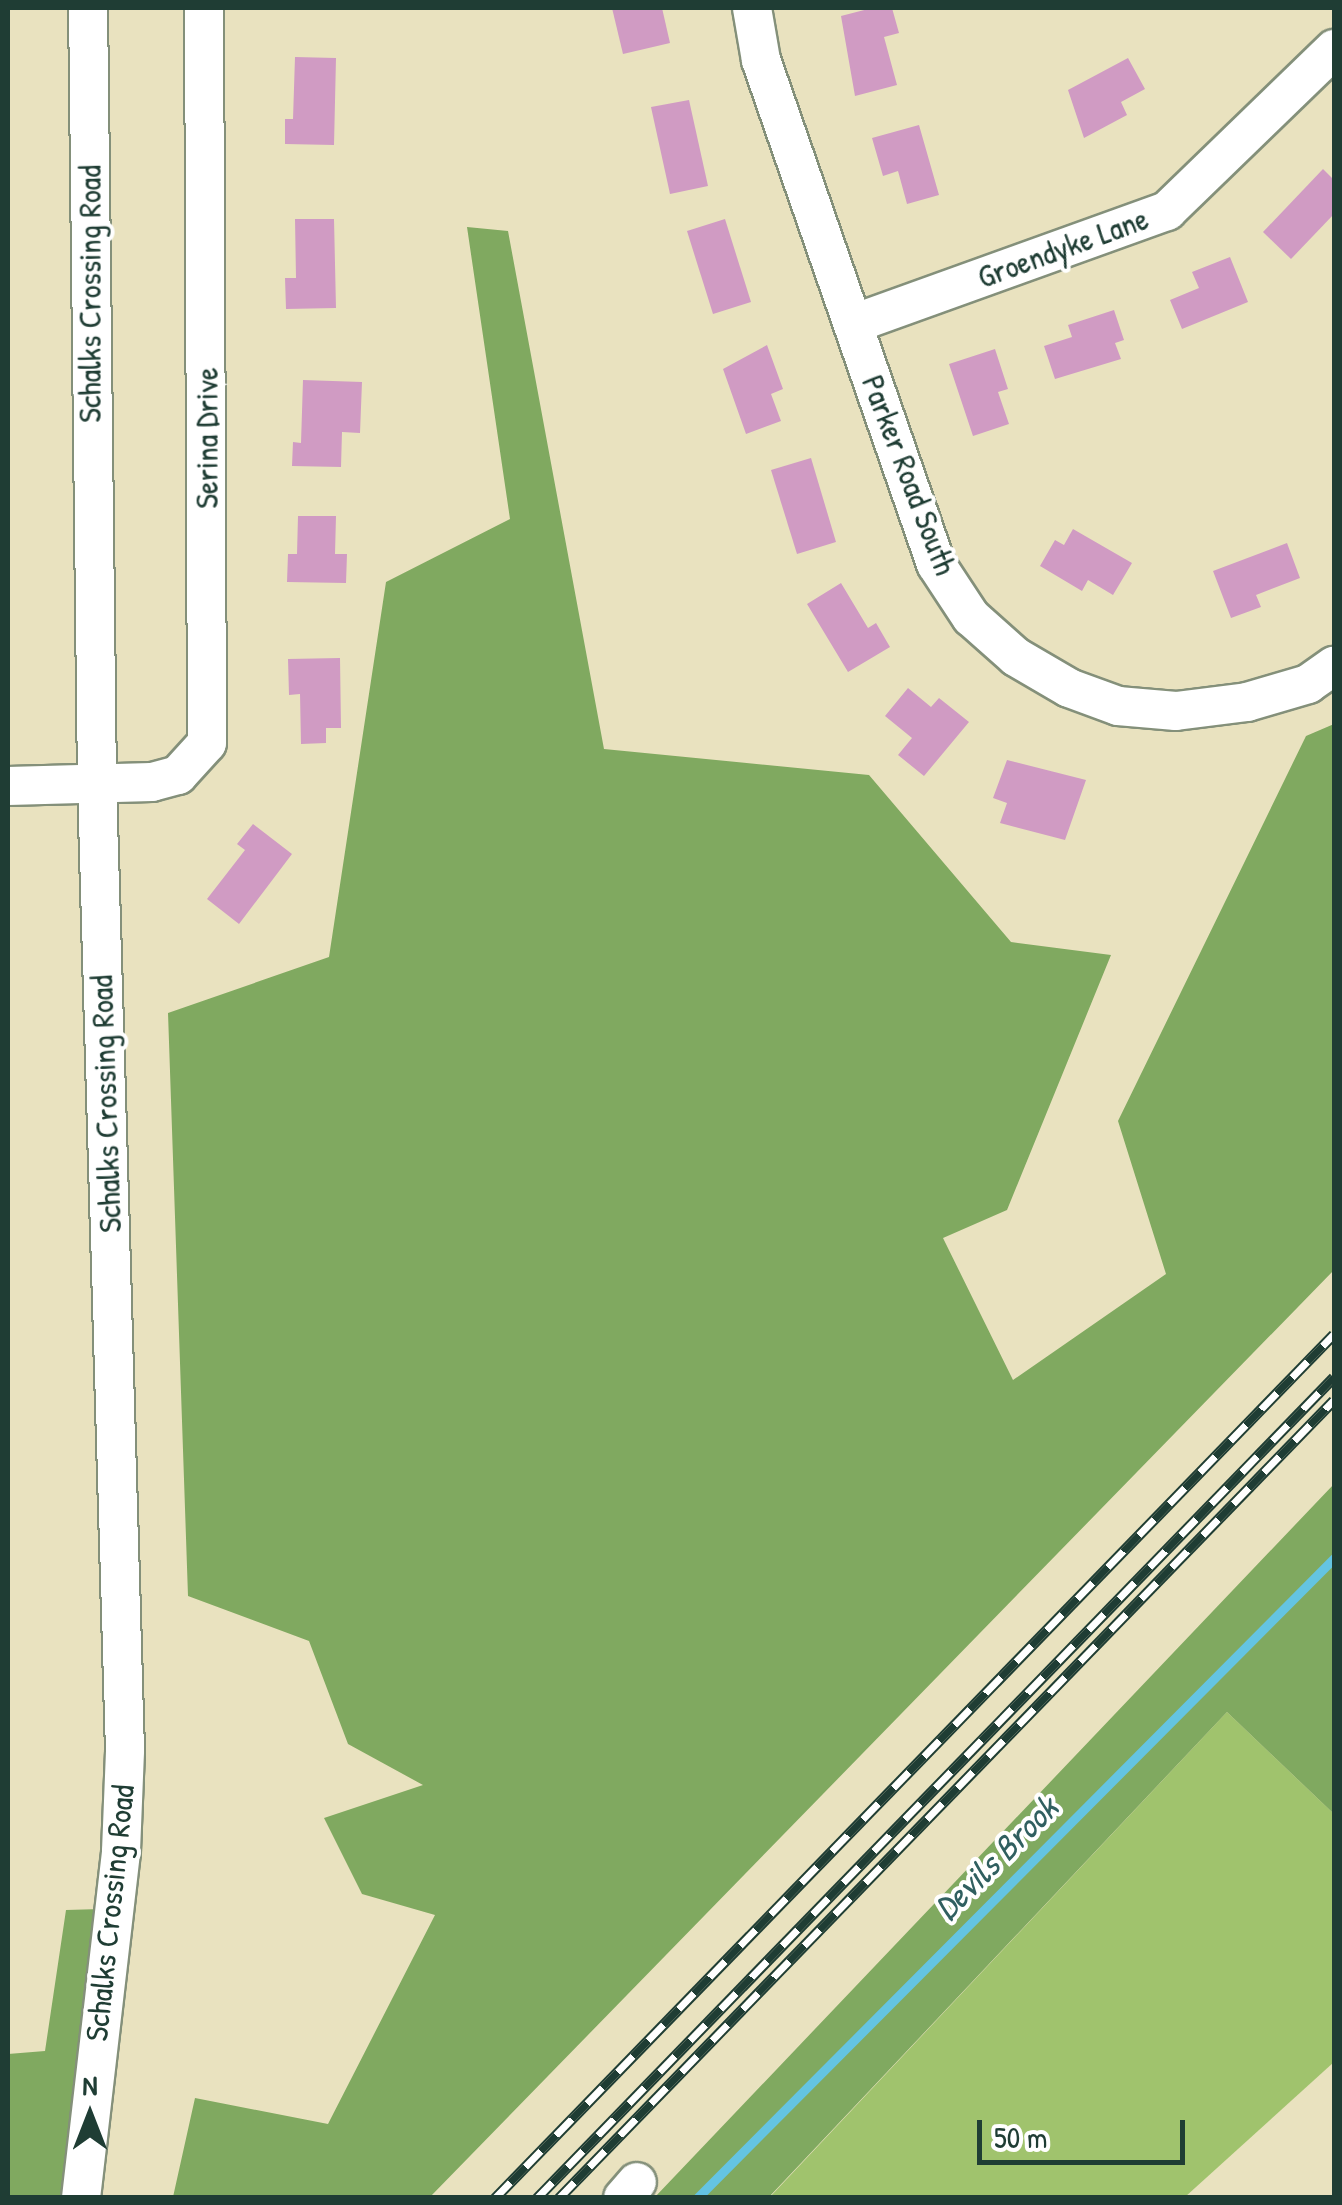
<!DOCTYPE html>
<style>
body{margin:0}
#map{position:relative;width:1342px;height:2205px;overflow:hidden;background:#e9e2bf;font-family:"Patrick Hand",sans-serif}
div>[style]{position:absolute}
.green>*{inset:0;background:#a0c36d}
.forest>*{inset:0;background:#80a960}
.stream>*{height:9px;margin:-4.5px;padding:0 4.5px;transform-origin:4.5px;border-radius:4.5px;background:#64c4e2}
.building>*{inset:0;background:#d09bc3}
.roads{filter:drop-shadow(2px 0 #84907a) drop-shadow(-2px 0 #84907a) drop-shadow(0 2px #84907a) drop-shadow(0 -2px #84907a)}
.minor>*{height:38px;margin:-19px;padding:0 19px;transform-origin:19px;border-radius:19px;background:#fff}
.rail>*{height:11px;margin-top:-5.5px;transform-origin:0;background:repeating-linear-gradient(90deg,#fff 0 22px,#1f3d34 0 44px);box-sizing:border-box;border-block:2px solid #1f3d34}
span{translate:-50% -50%;white-space:nowrap;text-align:center;line-height:1.15;-webkit-text-stroke:8px #fff;paint-order:stroke}
.street-label{font-size:32px;color:#1f3d34}
.water-label{font-size:35px;color:#305f60;font-style:italic}
.frame{position:absolute;inset:0;border:10px solid #1f3d34;pointer-events:none}
.north{position:absolute;left:40px;top:2065px;width:100px;height:100px;-webkit-text-stroke:8px #fff;paint-order:stroke;rotate:0deg;font-size:28px;font-weight:700;line-height:40px;text-align:center;color:#1f3d34}
.north::after{content:'';display:block;margin:auto;width:35px;height:45px;background:#1f3d34;clip-path:polygon(50% 0,100% 100%,50% 72%,0 100%)}
.scale{position:absolute;left:977px;top:2120px;width:208px;height:45px;box-sizing:border-box;border:5px solid #1f3d34;border-top:0;padding-left:12px;font-size:30px;line-height:35px;white-space:nowrap;color:#1f3d34;-webkit-text-stroke:8px #fff;paint-order:stroke}
</style>
<div id="map">
<div class="green">
<div style="clip-path:polygon(1227px 1712px,1334px 1814px,1334px 2062px,1185px 2197px,769px 2198px)"></div>
</div>
<div class="forest">
<div style="clip-path:polygon(467px 227px,508px 231px,604px 749px,869px 775px,1011px 942px,1111px 955px,1007px 1210px,943px 1238px,1013px 1380px,1166px 1274px,1118px 1121px,1306px 736px,1334px 724px,1334px 1270px,430px 2197px,173px 2197px,195px 2098px,328px 2124px,435px 1915px,362px 1894px,324px 1818px,423px 1785px,348px 1744px,309px 1641px,188px 1596px,168px 1013px,329px 957px,386px 582px,510px 519px)"></div>
<div style="clip-path:polygon(1334px 1484px,1334px 1814px,1227px 1712px,769px 2197px,655px 2197px)"></div>
<div style="clip-path:polygon(101px 1909px,61px 2197px,8px 2198px,8px 2054px,45px 2051px,66px 1910px)"></div>
</div>
<div class="stream">
<div style="left:697px;top:2198px;width:903px;rotate:-45.13deg"></div>
</div>
<div class="building">
<div style="clip-path:polygon(612px 8px,662px 8px,670px 43px,623px 54px)"></div>
<div style="clip-path:polygon(872px 8px,892px 8px,899px 33px,884px 37px,897px 85px,855px 96px,841px 16px)"></div>
<div style="clip-path:polygon(295px 57px,336px 58px,334px 145px,285px 144px,285px 119px,293px 119px)"></div>
<div style="clip-path:polygon(1128px 58px,1145px 89px,1121px 102px,1127px 115px,1084px 138px,1068px 90px)"></div>
<div style="clip-path:polygon(689px 100px,708px 186px,670px 194px,651px 107px)"></div>
<div style="clip-path:polygon(919px 125px,939px 195px,907px 204px,898px 171px,883px 176px,872px 138px)"></div>
<div style="clip-path:polygon(1323px 169px,1334px 180px,1334px 214px,1291px 259px,1263px 232px)"></div>
<div style="clip-path:polygon(295px 219px,334px 219px,336px 308px,286px 309px,285px 278px,296px 278px)"></div>
<div style="clip-path:polygon(725px 219px,751px 302px,713px 314px,687px 231px)"></div>
<div style="clip-path:polygon(1230px 257px,1248px 302px,1182px 329px,1170px 300px,1199px 288px,1192px 272px)"></div>
<div style="clip-path:polygon(1114px 310px,1124px 340px,1115px 343px,1121px 359px,1055px 379px,1044px 346px,1072px 337px,1068px 325px)"></div>
<div style="clip-path:polygon(767px 345px,783px 389px,771px 394px,781px 421px,746px 434px,723px 369px)"></div>
<div style="clip-path:polygon(995px 349px,1008px 389px,998px 392px,1009px 424px,973px 436px,949px 364px)"></div>
<div style="clip-path:polygon(303px 380px,362px 382px,360px 433px,342px 432px,341px 467px,292px 466px,293px 442px,301px 443px)"></div>
<div style="clip-path:polygon(811px 458px,836px 542px,797px 554px,771px 470px)"></div>
<div style="clip-path:polygon(298px 516px,336px 516px,335px 554px,347px 554px,346px 583px,287px 582px,288px 554px,297px 554px)"></div>
<div style="clip-path:polygon(1073px 529px,1132px 563px,1113px 595px,1088px 580px,1082px 591px,1040px 566px,1055px 540px,1064px 545px)"></div>
<div style="clip-path:polygon(1287px 543px,1300px 578px,1256px 595px,1261px 607px,1231px 618px,1213px 571px)"></div>
<div style="clip-path:polygon(841px 583px,868px 628px,876px 623px,890px 647px,848px 672px,807px 604px)"></div>
<div style="clip-path:polygon(340px 658px,341px 728px,326px 728px,326px 743px,301px 744px,300px 694px,289px 695px,288px 659px)"></div>
<div style="clip-path:polygon(908px 688px,931px 707px,939px 698px,969px 722px,924px 776px,898px 755px,912px 738px,885px 716px)"></div>
<div style="clip-path:polygon(1007px 760px,1086px 780px,1065px 840px,1000px 823px,1007px 803px,993px 798px)"></div>
<div style="clip-path:polygon(253px 824px,292px 854px,239px 924px,207px 899px,245px 850px,237px 844px)"></div>
</div>
<div class="roads">
<div class="minor">
<div style="left:752px;top:8px;width:53px;rotate:80.2deg"></div>
<div style="left:761px;top:60px;width:534px;rotate:70.85deg"></div>
<div style="left:936px;top:564px;width:64px;rotate:56.6deg"></div>
<div style="left:971px;top:617px;width:60px;rotate:41.6deg"></div>
<div style="left:1016px;top:657px;width:61px;rotate:30.3deg"></div>
<div style="left:1069px;top:688px;width:52px;rotate:20.2deg"></div>
<div style="left:1118px;top:706px;width:58px;rotate:4.9deg"></div>
<div style="left:1176px;top:711px;width:72px;rotate:-7.2deg"></div>
<div style="left:1247px;top:702px;width:64px;rotate:-16.4deg"></div>
<div style="left:1308px;top:684px;width:32px;rotate:-35deg"></div>
<div style="left:853px;top:324px;width:334px;rotate:-19.8deg"></div>
<div style="left:1167px;top:211px;width:233px;rotate:-44.1deg"></div>
<div style="left:8px;top:786px;width:144px;rotate:-1.6deg"></div>
<div style="left:152px;top:782px;width:27px;rotate:-15deg"></div>
<div style="left:178px;top:775px;width:43px;rotate:-47.8deg"></div>
<div style="left:207px;top:743px;width:735px;rotate:-90.23deg"></div>
<div style="left:81px;top:2198px;width:349px;rotate:-83.4deg"></div>
<div style="left:121px;top:1851px;width:100px;rotate:-87.7deg"></div>
<div style="left:125px;top:1751px;width:967px;rotate:-91.66deg"></div>
<div style="left:97px;top:784px;width:776px;rotate:-90.66deg"></div>
<div style="left:623px;top:2198px;width:21px;rotate:-49deg"></div>
</div>
</div>
<div class="rail">
<div style="left:495px;top:2198px;width:1204px;rotate:-45.84deg"></div>
<div style="left:537px;top:2198px;width:1144px;rotate:-45.85deg"></div>
<div style="left:559px;top:2198px;width:1112px;rotate:-45.84deg"></div>
</div>
<div class="street-label">
<span style="left:1063px;top:248px;rotate:-20deg">Groendyke Lane</span>
<span style="left:90px;top:294px;rotate:-90deg">Schalks Crossing Road</span>
<span style="left:207px;top:438px;rotate:-90deg">Serina Drive</span>
<span style="left:909px;top:475px;rotate:69deg">Parker Road South</span>
<span style="left:106px;top:1104px;rotate:-92deg">Schalks Crossing Road</span>
<span style="left:110px;top:1913px;rotate:-84deg">Schalks Crossing Road</span>
</div>
<div class="water-label">
<span style="left:996px;top:1858px;rotate:-45deg">Devils Brook</span>
</div>
<div class="frame"></div>
<div class="north">N</div>
<div class="scale">50 m</div>
</div>
